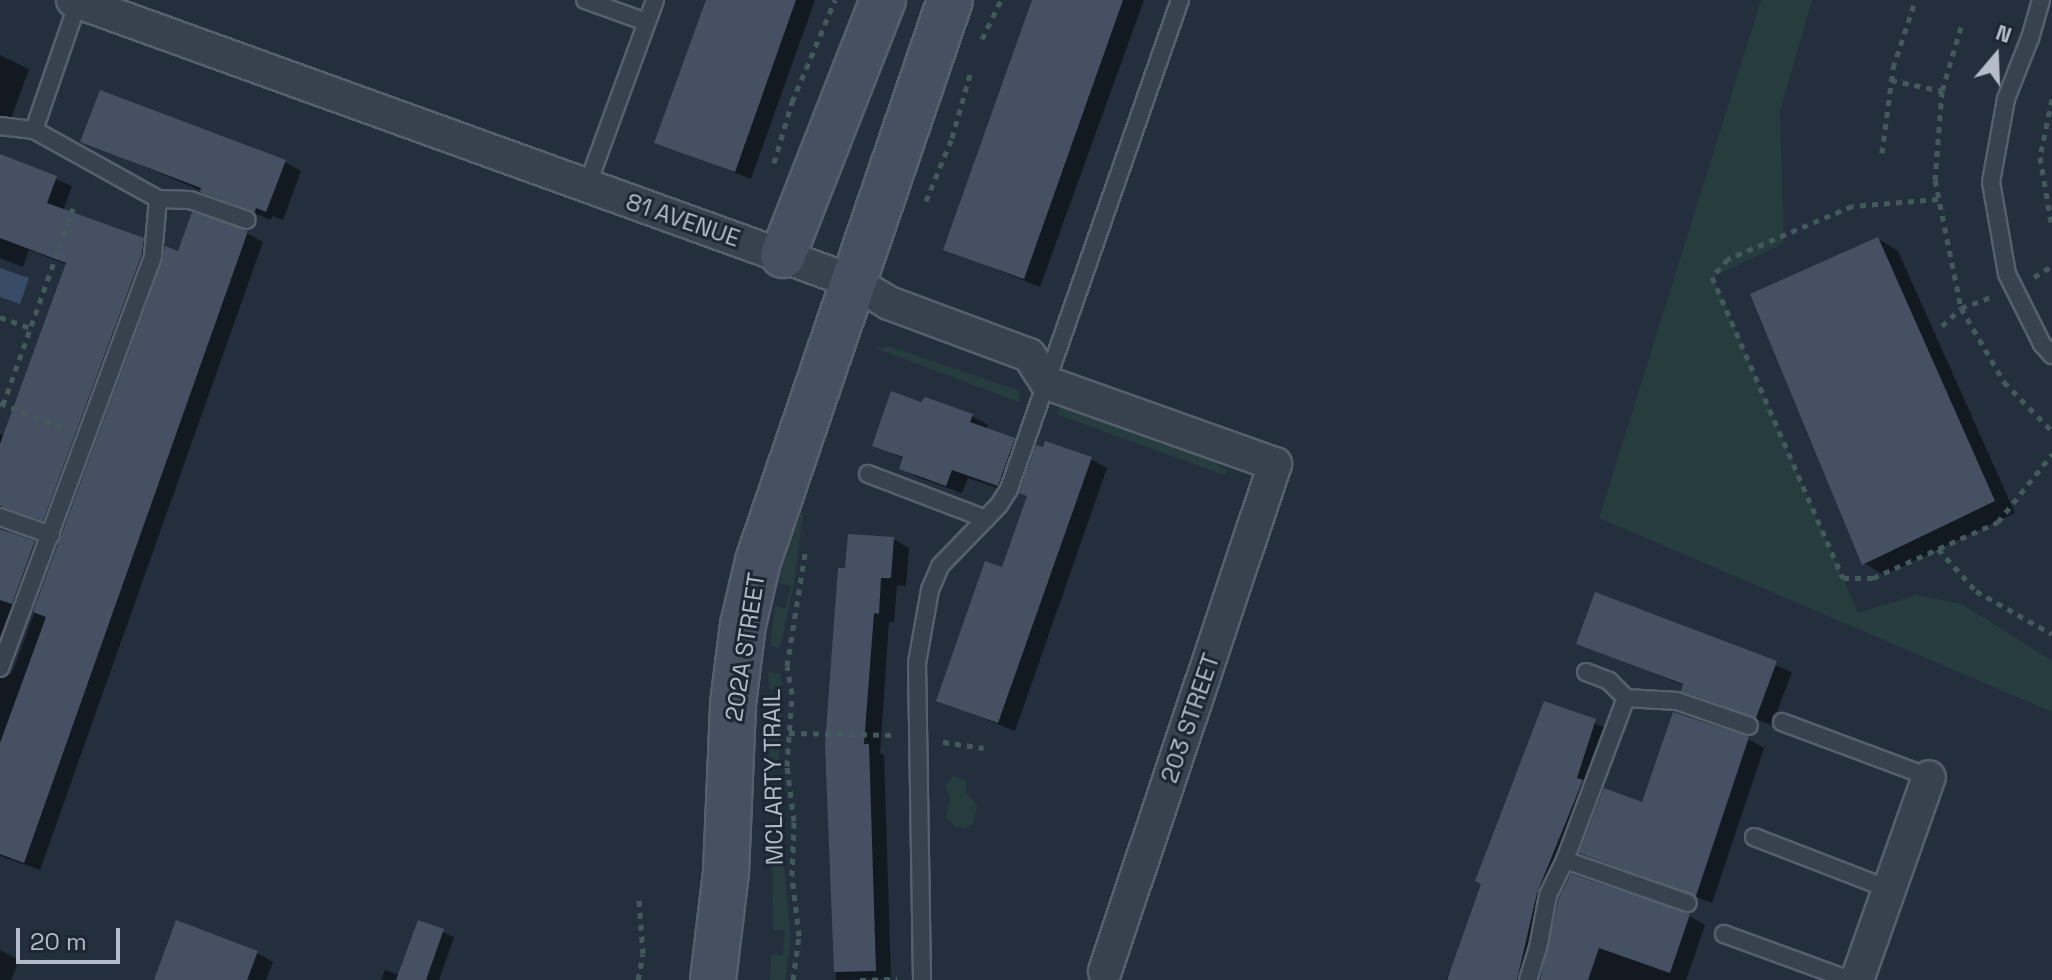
<!DOCTYPE html>
<style>
body{margin:0}
#map{position:relative;width:2052px;height:980px;overflow:hidden;background:#242f3e;font-family:"Space Grotesk",sans-serif}
div>[style]{position:absolute}
.green>*{inset:0;background:#263c3f}
.water>*{inset:0;background:#394c67}
.shadow>*{inset:0;background:#0007}
.building>*{inset:0;background:#455162}
.path>*{height:5px;margin-top:-2.5px;transform-origin:0;background:repeating-linear-gradient(90deg,#44595c 0 6px,transparent 0 12px)}
.roads{filter:drop-shadow(2px 0 #565f6c) drop-shadow(-2px 0 #565f6c) drop-shadow(0 2px #565f6c) drop-shadow(0 -2px #565f6c)}
.lane>*{height:16px;margin:-8px;padding:0 8px;transform-origin:8px;border-radius:8px;background:#38414e}
.street>*{height:32px;margin:-16px;padding:0 16px;transform-origin:16px;border-radius:16px;background:#38414e}
.secondary>*{height:44px;margin:-22px;padding:0 22px;transform-origin:22px;border-radius:22px;background:#465061}
span{translate:-50% -50%;white-space:nowrap;text-align:center;line-height:1.15;-webkit-text-stroke:6px #1d2633;paint-order:stroke}
.street-label{font-size:24px;color:#b4bcc9}
.north{position:absolute;left:1956px;top:16px;width:80px;height:80px;-webkit-text-stroke:6px #1d2633;paint-order:stroke;rotate:19deg;font-size:22px;font-weight:700;line-height:32px;text-align:center;color:#b4bcc9}
.north::after{content:'';display:block;margin:auto;width:28px;height:36px;background:#b4bcc9;clip-path:polygon(50% 0,100% 100%,50% 72%,0 100%)}
.scale{position:absolute;left:16px;top:928px;width:104px;height:36px;box-sizing:border-box;border:4px solid #b4bcc9;border-top:0;padding-left:10px;font-size:24px;line-height:28px;white-space:nowrap;color:#b4bcc9;-webkit-text-stroke:6px #1d2633;paint-order:stroke}
</style>
<div id="map">
<div class="green">
<div style="clip-path:polygon(1761px 0,1812px 0,1780px 111px,1784px 243px,1713px 277px,1858px 613px,1916px 595px,1962px 604px,2052px 661px,2052px 712px,1599px 518px)"></div>
<div style="clip-path:polygon(891px 347px,1020px 391px,1019px 402px,875px 348px)"></div>
<div style="clip-path:polygon(1061px 406px,1208px 458px,1228px 471px,1224px 475px,1056px 414px)"></div>
<div style="clip-path:polygon(793px 511px,803px 514px,794px 584px,780px 648px,771px 646px,772px 628px,775px 606px,785px 608px,791px 586px,779px 583px)"></div>
<div style="clip-path:polygon(768px 672px,780px 673px,783px 698px,778px 768px,768px 767px,767px 714px,780px 715px,781px 702px,779px 689px,769px 689px)"></div>
<div style="clip-path:polygon(953px 775px,966px 781px,966px 792px,977px 805px,974px 823px,964px 828px,956px 827px,946px 817px,950px 797px,945px 786px)"></div>
<div style="clip-path:polygon(772px 865px,784px 866px,791px 940px,785px 980px,770px 980px,771px 955px,783px 955px,785px 930px,773px 930px)"></div>
</div>
<div class="water">
<div style="clip-path:polygon(0 268px,29px 278px,20px 304px,0 297px)"></div>
</div>
<div class="shadow">
<div style="clip-path:polygon(707px 0,815px 0,751px 179px,657px 142px)"></div>
<div style="clip-path:polygon(1036px 0,1144px 0,1040px 287px,946px 249px)"></div>
<div style="clip-path:polygon(0 55px,29px 69px,11px 119px,0 115px)"></div>
<div style="clip-path:polygon(83px 141px,285px 162px,301px 171px,283px 220px,272px 216px,271px 220px)"></div>
<div style="clip-path:polygon(0 156px,72px 186px,63px 211px,159px 249px,59px 528px,20px 514px,10px 516px,4px 524px,9px 534px,50px 552px,4px 677px,12px 673px,165px 260px,247px 233px,263px 242px,40px 870px,0 856px,0 434px,5px 436px,68px 265px,29px 250px,23px 267px,0 258px)"></div>
<div style="clip-path:polygon(1878px 239px,1898px 251px,2015px 513px,1884px 575px,1864px 563px)"></div>
<div style="clip-path:polygon(922px 405px,972px 416px,988px 425px,986px 430px,1030px 449px,1014px 494px,968px 478px,962px 493px,917px 477px,901px 468px,904px 459px,874px 445px)"></div>
<div style="clip-path:polygon(1091px 459px,1107px 468px,1015px 731px,938px 700px)"></div>
<div style="clip-path:polygon(893px 539px,909px 548px,906px 586px,897px 585px,894px 622px,889px 621px,880px 753px,884px 755px,891px 979px,836px 980px,827px 744px)"></div>
<div style="clip-path:polygon(1596px 595px,1792px 672px,1772px 725px,1699px 699px,1683px 690px,1685px 686px,1578px 643px)"></div>
<div style="clip-path:polygon(1545px 703px,1611px 730px,1553px 902px,1534px 980px,1446px 980px,1450px 971px,1452px 972px)"></div>
<div style="clip-path:polygon(1748px 739px,1764px 748px,1712px 903px,1582px 852px,1643px 804px)"></div>
<div style="clip-path:polygon(1560px 899px,1689px 916px,1705px 925px,1686px 980px,1541px 980px)"></div>
<div style="clip-path:polygon(419px 922px,454px 937px,439px 980px,381px 980px,385px 970px,400px 975px)"></div>
<div style="clip-path:polygon(0 950px,19px 960px,11px 980px,0 980px)"></div>
<div style="clip-path:polygon(257px 953px,273px 962px,266px 980px,156px 980px)"></div>
</div>
<div class="building">
<div style="clip-path:polygon(706px 0,796px 0,735px 172px,654px 143px)"></div>
<div style="clip-path:polygon(1032px 0,1123px 0,1024px 279px,943px 250px)"></div>
<div style="clip-path:polygon(100px 90px,286px 160px,266px 212px,256px 208px,255px 212px,200px 192px,201px 188px,80px 142px)"></div>
<div style="clip-path:polygon(0 154px,57px 176px,47px 203px,144px 238px,142px 254px,43px 521px,0 506px,0 444px,66px 263px,0 238px)"></div>
<div style="clip-path:polygon(192px 212px,248px 231px,24px 863px,0 854px,0 743px,46px 617px,33px 612px,163px 260px,165px 246px,178px 251px)"></div>
<div style="clip-path:polygon(1878px 237px,1995px 501px,1862px 565px,1750px 294px)"></div>
<div style="clip-path:polygon(891px 391px,921px 402px,925px 397px,973px 414px,970px 422px,1015px 438px,998px 486px,952px 470px,946px 486px,899px 469px,903px 457px,872px 446px)"></div>
<div style="clip-path:polygon(1045px 441px,1092px 457px,998px 723px,936px 701px,985px 561px,1002px 567px,1027px 496px,1019px 493px,1036px 445px,1043px 447px)"></div>
<div style="clip-path:polygon(0 529px,35px 541px,12px 604px,0 600px)"></div>
<div style="clip-path:polygon(848px 534px,894px 537px,891px 578px,881px 578px,879px 614px,874px 613px,864px 744px,869px 744px,876px 971px,834px 972px,825px 744px,838px 568px,845px 568px)"></div>
<div style="clip-path:polygon(1595px 592px,1777px 661px,1756px 718px,1681px 691px,1683px 684px,1576px 644px)"></div>
<div style="clip-path:polygon(1544px 701px,1596px 719px,1577px 778px,1583px 780px,1537px 893px,1517px 980px,1447px 980px,1481px 884px,1475px 881px)"></div>
<div style="clip-path:polygon(1673px 712px,1749px 737px,1696px 896px,1579px 853px,1604px 788px,1642px 802px)"></div>
<div style="clip-path:polygon(1571px 874px,1690px 914px,1670px 973px,1599px 948px,1588px 980px,1540px 980px,1559px 898px)"></div>
<div style="clip-path:polygon(176px 920px,258px 951px,247px 980px,154px 980px)"></div>
<div style="clip-path:polygon(418px 920px,444px 929px,426px 980px,396px 980px)"></div>
</div>
<div class="path">
<div style="left:1961px;top:27px;width:67px;rotate:106.5deg"></div>
<div style="left:1942px;top:91px;width:89px;rotate:94.5deg"></div>
<div style="left:1935px;top:180px;width:131px;rotate:78.5deg"></div>
<div style="left:1961px;top:308px;width:86px;rotate:59.8deg"></div>
<div style="left:2004px;top:382px;width:69px;rotate:45.6deg"></div>
<div style="left:982px;top:39px;width:43px;rotate:-64deg"></div>
<div style="left:1891px;top:80px;width:52px;rotate:12.2deg"></div>
<div style="left:2052px;top:99px;width:59px;rotate:101.7deg"></div>
<div style="left:2040px;top:157px;width:71px;rotate:80.3deg"></div>
<div style="left:1882px;top:153px;width:86px;rotate:-82.6deg"></div>
<div style="left:1893px;top:68px;width:67px;rotate:-71.8deg"></div>
<div style="left:774px;top:163px;width:64px;rotate:-73.6deg"></div>
<div style="left:792px;top:102px;width:111px;rotate:-67.1deg"></div>
<div style="left:1938px;top:199px;width:86px;rotate:175.3deg"></div>
<div style="left:1852px;top:206px;width:135px;rotate:156.9deg"></div>
<div style="left:1728px;top:259px;width:24px;rotate:132deg"></div>
<div style="left:1712px;top:277px;width:328px;rotate:66.5deg"></div>
<div style="left:1843px;top:578px;width:30px"></div>
<div style="left:1873px;top:578px;width:137px;rotate:-24.1deg"></div>
<div style="left:1998px;top:522px;width:87px;rotate:-51.5deg"></div>
<div style="left:926px;top:201px;width:68px;rotate:-67.6deg"></div>
<div style="left:952px;top:138px;width:70px;rotate:-74.2deg"></div>
<div style="left:2034px;top:277px;width:21px;rotate:-31deg"></div>
<div style="left:0;top:317px;width:32px;rotate:20deg"></div>
<div style="left:1942px;top:326px;width:26px;rotate:-43deg"></div>
<div style="left:1961px;top:308px;width:33px;rotate:-20deg"></div>
<div style="left:0;top:403px;width:68px;rotate:21.6deg"></div>
<div style="left:3px;top:405px;width:209px;rotate:-70.4deg"></div>
<div style="left:1938px;top:549px;width:57px;rotate:47.9deg"></div>
<div style="left:1976px;top:591px;width:87px;rotate:29.5deg"></div>
<div style="left:789px;top:733px;width:107px;rotate:1.1deg"></div>
<div style="left:943px;top:742px;width:41px;rotate:8.3deg"></div>
<div style="left:638px;top:980px;width:26px;rotate:-79deg"></div>
<div style="left:643px;top:954px;width:55px;rotate:-94.2deg"></div>
<div style="left:793px;top:980px;width:44px;rotate:-82.2deg"></div>
<div style="left:799px;top:936px;width:60px;rotate:-96.7deg"></div>
<div style="left:792px;top:876px;width:55px;rotate:-87.9deg"></div>
<div style="left:794px;top:821px;width:55px;rotate:-97.3deg"></div>
<div style="left:787px;top:766px;width:72px;rotate:-86deg"></div>
<div style="left:792px;top:694px;width:28px;rotate:-100deg"></div>
<div style="left:787px;top:666px;width:114px;rotate:-80.9deg"></div>
<div style="left:860px;top:980px;width:37px;rotate:-2deg"></div>
</div>
<div class="roads">
<div class="lane">
<div style="left:585px;top:0;width:65px;rotate:19.8deg"></div>
<div style="left:2041px;top:0;width:40px;rotate:106deg"></div>
<div style="left:2030px;top:38px;width:66px;rotate:111.5deg"></div>
<div style="left:2006px;top:99px;width:84px;rotate:100.2deg"></div>
<div style="left:1991px;top:182px;width:93px;rotate:80.1deg"></div>
<div style="left:2007px;top:274px;width:78px;rotate:63.4deg"></div>
<div style="left:2042px;top:344px;width:15px;rotate:48deg"></div>
<div style="left:0;top:126px;width:34px;rotate:7deg"></div>
<div style="left:34px;top:130px;width:142px;rotate:29.1deg"></div>
<div style="left:158px;top:199px;width:32px;rotate:2deg"></div>
<div style="left:190px;top:200px;width:60px;rotate:19.3deg"></div>
<div style="left:34px;top:130px;width:135px;rotate:-71deg"></div>
<div style="left:587px;top:186px;width:198px;rotate:-69.9deg"></div>
<div style="left:868px;top:474px;width:126px;rotate:20.9deg"></div>
<div style="left:0;top:517px;width:54px;rotate:19.4deg"></div>
<div style="left:0;top:668px;width:439px;rotate:-69.6deg"></div>
<div style="left:153px;top:256px;width:57px;rotate:-85deg"></div>
<div style="left:1586px;top:672px;width:25px;rotate:21deg"></div>
<div style="left:1609px;top:681px;width:24px;rotate:45deg"></div>
<div style="left:1782px;top:722px;width:157px;rotate:20.5deg"></div>
<div style="left:1754px;top:837px;width:145px;rotate:21.1deg"></div>
<div style="left:1565px;top:860px;width:130px;rotate:19.3deg"></div>
<div style="left:1724px;top:934px;width:134px;rotate:20.1deg"></div>
<div style="left:922px;top:980px;width:317px;rotate:-90.9deg"></div>
<div style="left:917px;top:663px;width:74px;rotate:-79.9deg"></div>
<div style="left:930px;top:590px;width:26px;rotate:-67deg"></div>
<div style="left:940px;top:566px;width:85px;rotate:-46deg"></div>
<div style="left:999px;top:505px;width:19px;rotate:-58deg"></div>
<div style="left:1009px;top:489px;width:518px;rotate:-70.73deg"></div>
<div style="left:1528px;top:980px;width:34px;rotate:-73deg"></div>
<div style="left:1538px;top:948px;width:54px;rotate:-79.3deg"></div>
<div style="left:1548px;top:895px;width:39px;rotate:-64deg"></div>
<div style="left:1565px;top:860px;width:173px;rotate:-69.4deg"></div>
<div style="left:1626px;top:698px;width:51px;rotate:3.4deg"></div>
<div style="left:1677px;top:701px;width:76px;rotate:19.1deg"></div>
</div>
<div class="street">
<div style="left:73px;top:0;width:830px;rotate:19.85deg"></div>
<div style="left:854px;top:282px;width:41px;rotate:31deg"></div>
<div style="left:889px;top:303px;width:149px;rotate:20.4deg"></div>
<div style="left:1029px;top:355px;width:33px;rotate:57deg"></div>
<div style="left:1047px;top:383px;width:242px;rotate:19.6deg"></div>
<div style="left:1275px;top:464px;width:535px;rotate:108.54deg"></div>
<div style="left:1857px;top:980px;width:215px;rotate:-70.5deg"></div>
</div>
<div class="secondary">
<div style="left:783px;top:255px;width:274px;rotate:-68.6deg"></div>
<div style="left:713px;top:980px;width:108px;rotate:-83.1deg"></div>
<div style="left:726px;top:873px;width:169px;rotate:-87.6deg"></div>
<div style="left:733px;top:704px;width:80px;rotate:-82.8deg"></div>
<div style="left:743px;top:625px;width:66px;rotate:-76.8deg"></div>
<div style="left:758px;top:561px;width:593px;rotate:-71.11deg"></div>
</div>
</div>
<div class="street-label">
<span style="left:683px;top:220px;rotate:19deg">81 AVENUE</span>
<span style="left:745px;top:647px;rotate:-81deg">202A STREET</span>
<span style="left:1190px;top:718px;rotate:-71deg">203 STREET</span>
<span style="left:773px;top:777px;rotate:-91deg">MCLARTY TRAIL</span>
</div>
<div class="north">N</div>
<div class="scale">20 m</div>
</div>
